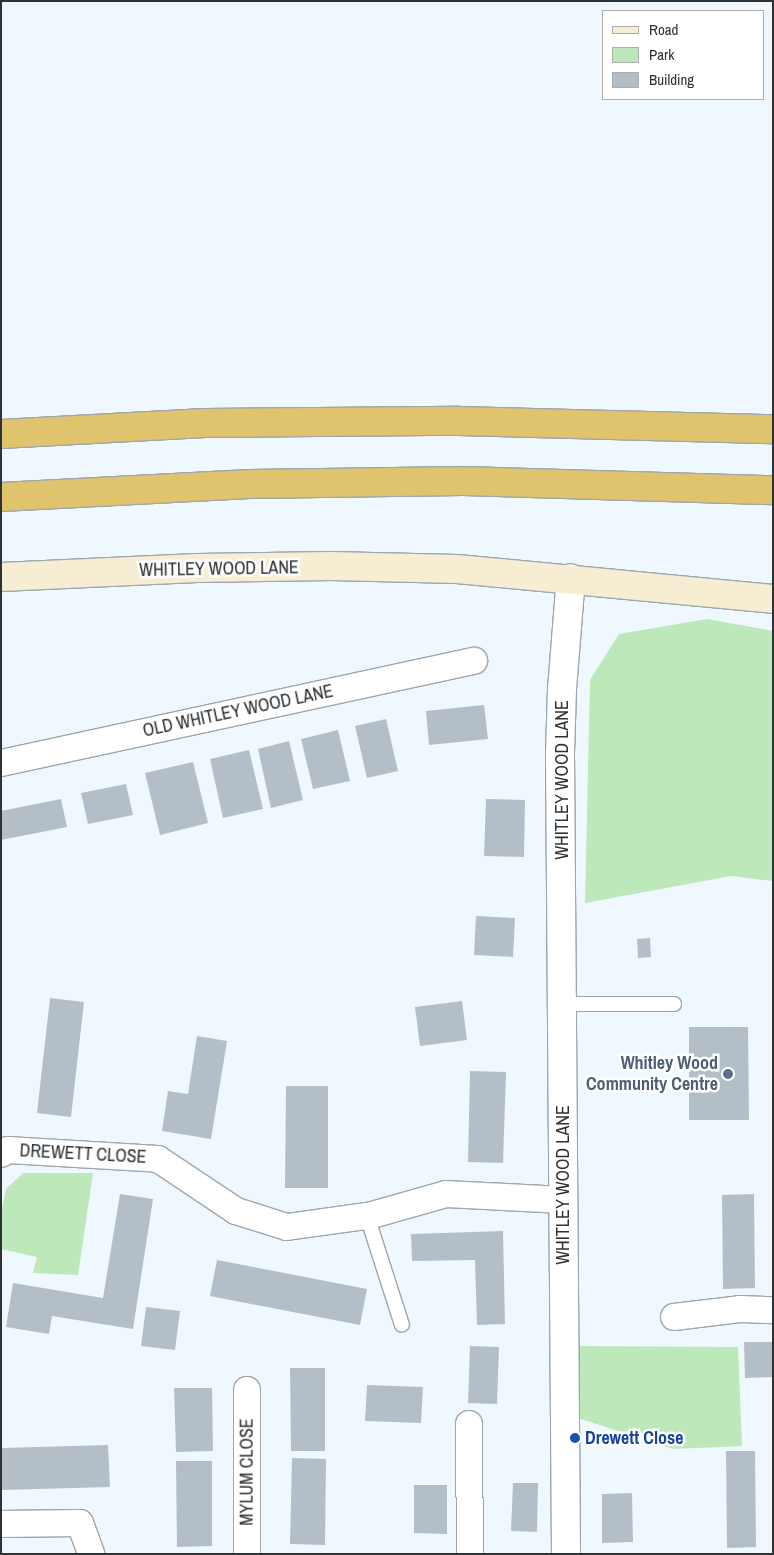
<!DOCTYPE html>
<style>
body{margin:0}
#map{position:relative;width:774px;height:1555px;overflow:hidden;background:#f0f8ff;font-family:"Archivo Narrow",sans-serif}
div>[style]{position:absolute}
.green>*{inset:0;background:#bce8ba}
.building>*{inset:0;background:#b4bec7}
.roads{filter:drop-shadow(1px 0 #9ca6ae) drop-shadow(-1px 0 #9ca6ae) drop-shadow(0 1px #9ca6ae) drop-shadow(0 -1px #9ca6ae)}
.service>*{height:14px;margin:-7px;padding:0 7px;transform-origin:7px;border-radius:7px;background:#fff}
.minor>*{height:26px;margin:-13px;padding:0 13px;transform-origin:13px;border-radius:13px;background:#fff}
.tertiary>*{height:28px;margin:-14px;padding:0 14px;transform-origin:14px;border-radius:14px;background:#fff}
.secondary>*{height:28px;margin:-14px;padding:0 14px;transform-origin:14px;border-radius:14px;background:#f6edd3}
.motorway>*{height:28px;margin:-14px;padding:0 14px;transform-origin:14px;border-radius:14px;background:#e0c46d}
.dots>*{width:14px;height:14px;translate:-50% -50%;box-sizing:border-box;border:2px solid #fff;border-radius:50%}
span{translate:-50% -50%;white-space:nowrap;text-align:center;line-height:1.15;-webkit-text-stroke:5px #fff;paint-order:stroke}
.street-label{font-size:18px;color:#2e3235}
.service-label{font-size:18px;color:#4e5e75;font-weight:700}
.right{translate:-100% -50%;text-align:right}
.transit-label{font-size:18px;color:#164399;font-weight:700}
.left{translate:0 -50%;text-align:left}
.frame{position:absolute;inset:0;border:2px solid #2e3235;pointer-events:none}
.legend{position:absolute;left:602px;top:10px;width:162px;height:90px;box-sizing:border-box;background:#fff;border:1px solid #abadae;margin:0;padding:6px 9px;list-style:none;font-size:15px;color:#2e3235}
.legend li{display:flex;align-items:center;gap:10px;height:25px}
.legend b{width:25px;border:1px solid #abadae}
</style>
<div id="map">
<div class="green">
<div style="clip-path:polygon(707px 619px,773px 631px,773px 881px,731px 876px,585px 903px,590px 680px,619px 634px)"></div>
<div style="clip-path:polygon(23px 1173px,93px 1173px,78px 1275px,33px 1273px,37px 1257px,1px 1249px,1px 1215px,6px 1189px)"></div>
<div style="clip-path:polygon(577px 1346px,738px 1347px,742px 1446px,673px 1449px,575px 1417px)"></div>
</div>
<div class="building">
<div style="clip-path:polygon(484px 705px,488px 739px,429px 745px,426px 711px)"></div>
<div style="clip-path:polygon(386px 719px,398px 771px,367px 778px,355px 726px)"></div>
<div style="clip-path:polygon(338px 730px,350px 781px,313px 789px,301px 739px)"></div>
<div style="clip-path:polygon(289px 741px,303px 800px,271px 808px,258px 749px)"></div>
<div style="clip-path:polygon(249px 750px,263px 809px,223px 818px,210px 759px)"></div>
<div style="clip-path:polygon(193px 762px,208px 823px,160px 835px,145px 773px)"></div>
<div style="clip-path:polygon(126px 784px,133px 815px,88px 824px,81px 793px)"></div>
<div style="clip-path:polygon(61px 799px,67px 827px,1px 840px,1px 811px)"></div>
<div style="clip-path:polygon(486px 799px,525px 800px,524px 857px,484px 856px)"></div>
<div style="clip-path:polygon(476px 916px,515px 918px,513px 957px,474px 955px)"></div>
<div style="clip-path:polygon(650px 938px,651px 957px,638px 958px,637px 939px)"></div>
<div style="clip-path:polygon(50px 998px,84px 1002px,71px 1117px,37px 1113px)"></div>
<div style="clip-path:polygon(462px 1001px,467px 1040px,420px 1046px,415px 1007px)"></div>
<div style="clip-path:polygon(689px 1027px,748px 1027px,749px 1120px,689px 1120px)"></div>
<div style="clip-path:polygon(197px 1036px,227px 1041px,211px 1139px,162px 1131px,168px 1091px,188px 1094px)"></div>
<div style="clip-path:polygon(470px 1071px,506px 1072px,503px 1163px,468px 1162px)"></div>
<div style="clip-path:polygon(286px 1086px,328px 1086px,328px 1188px,285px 1188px)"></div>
<div style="clip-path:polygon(120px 1194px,153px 1199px,133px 1329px,52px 1316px,49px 1334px,6px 1327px,13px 1283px,103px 1298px)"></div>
<div style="clip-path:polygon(754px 1194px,755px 1288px,723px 1289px,722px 1195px)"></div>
<div style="clip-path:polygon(503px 1231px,505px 1324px,477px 1325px,475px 1260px,412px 1261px,411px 1234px)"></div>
<div style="clip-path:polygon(217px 1260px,367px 1289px,360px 1325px,210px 1296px)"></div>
<div style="clip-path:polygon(146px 1307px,180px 1311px,175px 1350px,141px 1346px)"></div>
<div style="clip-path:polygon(744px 1342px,773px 1342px,773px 1377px,745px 1378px)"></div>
<div style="clip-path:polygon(470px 1346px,499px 1347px,497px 1404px,468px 1403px)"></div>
<div style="clip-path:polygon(290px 1368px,325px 1368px,325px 1451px,291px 1451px)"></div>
<div style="clip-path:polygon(367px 1385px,423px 1387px,421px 1423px,365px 1421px)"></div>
<div style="clip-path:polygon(174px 1388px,212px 1388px,213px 1451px,176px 1452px)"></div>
<div style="clip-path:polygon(108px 1445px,110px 1487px,1px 1490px,1px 1448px)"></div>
<div style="clip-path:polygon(726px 1451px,755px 1451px,756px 1547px,727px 1548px)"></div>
<div style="clip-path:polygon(292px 1458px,326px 1459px,325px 1545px,290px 1544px)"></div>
<div style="clip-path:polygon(176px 1461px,212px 1461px,212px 1546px,177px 1547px)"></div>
<div style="clip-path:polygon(513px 1483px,538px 1483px,537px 1532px,511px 1531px)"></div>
<div style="clip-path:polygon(414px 1485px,447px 1485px,447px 1534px,414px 1533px)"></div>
<div style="clip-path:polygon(632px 1493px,633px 1542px,602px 1543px,602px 1494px)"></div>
</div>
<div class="roads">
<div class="service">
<div style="left:562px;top:1004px;width:112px"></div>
<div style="left:367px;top:1216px;width:114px;rotate:72.2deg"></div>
</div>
<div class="minor">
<div style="left:1px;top:763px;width:484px;rotate:-12.2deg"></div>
<div style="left:1px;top:1154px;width:8px;rotate:-30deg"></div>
<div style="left:8px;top:1150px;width:150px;rotate:3.4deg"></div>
<div style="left:158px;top:1159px;width:94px;rotate:33.7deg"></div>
<div style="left:236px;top:1211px;width:53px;rotate:17.4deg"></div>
<div style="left:287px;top:1227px;width:86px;rotate:-8deg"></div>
<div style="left:372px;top:1215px;width:77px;rotate:-15.8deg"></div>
<div style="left:446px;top:1194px;width:117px;rotate:2.9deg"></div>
<div style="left:674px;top:1317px;width:66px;rotate:-6.9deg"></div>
<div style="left:740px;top:1309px;width:33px;rotate:2deg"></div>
<div style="left:247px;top:1390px;width:164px;rotate:90deg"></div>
<div style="left:469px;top:1424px;width:130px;rotate:89.6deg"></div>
<div style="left:1px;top:1524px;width:79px;rotate:-0.7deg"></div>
<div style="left:80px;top:1523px;width:33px;rotate:70deg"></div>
</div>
<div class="tertiary">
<div style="left:566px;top:1554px;width:801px;rotate:-90.43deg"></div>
<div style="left:560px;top:753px;width:64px;rotate:-88.2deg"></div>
<div style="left:562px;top:689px;width:111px;rotate:-85.4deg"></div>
</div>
<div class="secondary">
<div style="left:1px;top:577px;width:196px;rotate:-2.6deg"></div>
<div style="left:197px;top:568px;width:134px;rotate:-0.9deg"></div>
<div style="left:331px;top:566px;width:126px;rotate:1.4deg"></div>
<div style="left:457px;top:569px;width:317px;rotate:5.4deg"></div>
</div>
<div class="motorway">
<div style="left:1px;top:434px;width:204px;rotate:-3.1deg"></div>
<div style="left:205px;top:423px;width:254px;rotate:-0.5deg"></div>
<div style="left:459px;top:421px;width:314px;rotate:1.5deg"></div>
<div style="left:1px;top:497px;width:249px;rotate:-3deg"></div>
<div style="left:250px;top:484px;width:213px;rotate:-0.8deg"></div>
<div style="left:463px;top:481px;width:310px;rotate:1.7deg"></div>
</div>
</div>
<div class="dots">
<div style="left:728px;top:1074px;background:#5c6f8a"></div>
<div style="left:575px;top:1438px;background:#1a4fb4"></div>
</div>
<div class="street-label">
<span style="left:219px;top:569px;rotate:-1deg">WHITLEY WOOD LANE</span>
<span style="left:238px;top:711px;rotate:-12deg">OLD WHITLEY WOOD LANE</span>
<span style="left:562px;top:780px;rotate:-90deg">WHITLEY WOOD LANE</span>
<span style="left:83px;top:1154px;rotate:3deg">DREWETT CLOSE</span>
<span style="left:563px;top:1185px;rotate:-90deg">WHITLEY WOOD LANE</span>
<span style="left:247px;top:1472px;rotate:-90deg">MYLUM CLOSE</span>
</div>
<div class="service-label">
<span class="right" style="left:718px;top:1074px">Whitley Wood<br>Community Centre</span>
</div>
<div class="transit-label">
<span class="left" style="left:585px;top:1438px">Drewett Close</span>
</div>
<div class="frame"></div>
<ul class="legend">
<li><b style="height:6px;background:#f6edd3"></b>Road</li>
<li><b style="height:14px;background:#bce8ba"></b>Park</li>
<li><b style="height:14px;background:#b4bec7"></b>Building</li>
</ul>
</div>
